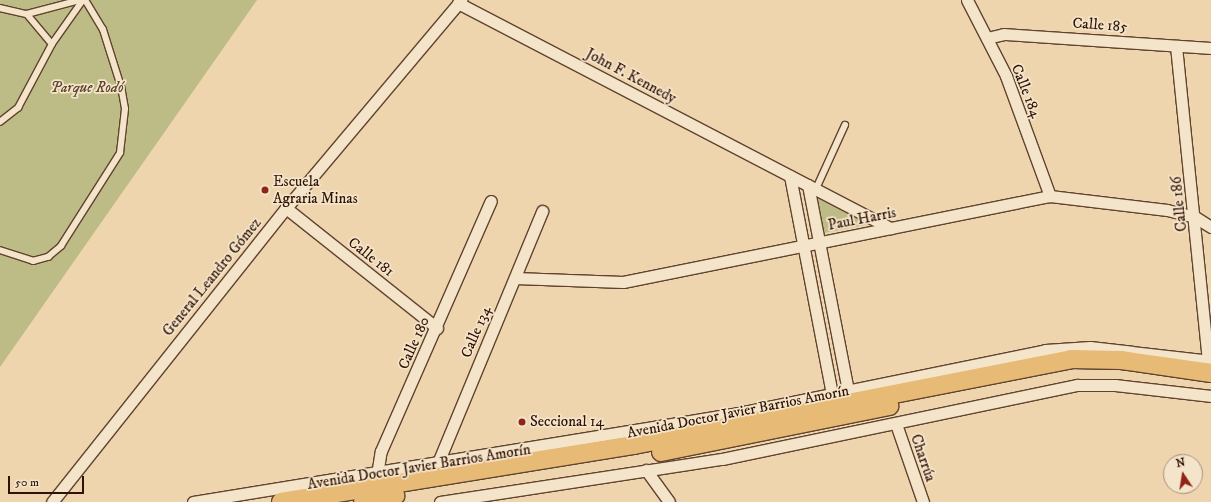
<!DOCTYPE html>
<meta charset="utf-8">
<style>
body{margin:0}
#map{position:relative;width:1211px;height:502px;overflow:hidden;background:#eed5ad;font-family:"IM FELL DW Pica",serif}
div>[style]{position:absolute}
.green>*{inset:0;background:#bebc86}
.roads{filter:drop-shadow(1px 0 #60432f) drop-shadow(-1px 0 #60432f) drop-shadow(0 1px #60432f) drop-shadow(0 -1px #60432f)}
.service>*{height:5.5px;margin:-2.75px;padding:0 2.75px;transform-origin:2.75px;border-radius:2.75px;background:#f4e4ca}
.minor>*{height:11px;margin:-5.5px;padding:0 5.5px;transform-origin:5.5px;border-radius:5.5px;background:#f4e4ca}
.trunk>*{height:18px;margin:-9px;padding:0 9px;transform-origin:9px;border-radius:9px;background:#e7ba76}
.dots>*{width:11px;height:11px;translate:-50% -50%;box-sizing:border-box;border:2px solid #f4e4ca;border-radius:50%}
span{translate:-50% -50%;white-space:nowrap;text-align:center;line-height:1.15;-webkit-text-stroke:3.5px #f4e4ca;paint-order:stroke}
.street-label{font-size:15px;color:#301205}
.park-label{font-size:15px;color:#5b452c;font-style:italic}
.poi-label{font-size:15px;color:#301205}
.left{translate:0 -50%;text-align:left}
.north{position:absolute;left:1163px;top:454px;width:40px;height:40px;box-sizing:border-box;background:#f4e4ca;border:1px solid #a6907b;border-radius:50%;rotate:348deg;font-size:11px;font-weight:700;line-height:16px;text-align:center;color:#301205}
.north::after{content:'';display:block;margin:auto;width:14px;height:18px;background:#8f2418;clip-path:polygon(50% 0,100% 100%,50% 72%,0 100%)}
.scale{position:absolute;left:8px;top:476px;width:76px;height:18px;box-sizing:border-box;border:2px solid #301205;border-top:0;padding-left:5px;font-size:12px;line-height:14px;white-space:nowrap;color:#301205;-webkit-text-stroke:3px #f4e4ca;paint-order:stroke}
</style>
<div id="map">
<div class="green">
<div style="clip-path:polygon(0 0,257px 0,0 367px)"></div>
<div style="clip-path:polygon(822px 196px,868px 222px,866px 225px,824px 233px,815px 200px)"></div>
</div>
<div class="roads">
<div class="service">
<div style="left:0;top:8px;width:28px;rotate:13deg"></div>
<div style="left:27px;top:14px;width:55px;rotate:-14.8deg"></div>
<div style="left:27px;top:14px;width:39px;rotate:50deg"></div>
<div style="left:0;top:122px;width:23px;rotate:-38deg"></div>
<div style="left:18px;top:108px;width:72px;rotate:-62deg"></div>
<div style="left:52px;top:44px;width:54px;rotate:-54.8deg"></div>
<div style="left:816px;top:189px;width:70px;rotate:-65.6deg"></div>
<div style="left:0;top:250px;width:35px;rotate:18deg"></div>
<div style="left:33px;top:261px;width:16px;rotate:-15deg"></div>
<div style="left:48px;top:257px;width:17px;rotate:-40deg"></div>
<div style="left:61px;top:246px;width:110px;rotate:-57.6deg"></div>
<div style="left:120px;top:153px;width:44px;rotate:-83.5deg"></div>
<div style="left:125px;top:109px;width:22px;rotate:-100deg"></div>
<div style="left:121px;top:87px;width:60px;rotate:-107.5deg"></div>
<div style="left:103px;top:30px;width:35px;rotate:-121deg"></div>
</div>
<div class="minor">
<div style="left:967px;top:0;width:85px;rotate:62.8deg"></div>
<div style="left:1006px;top:76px;width:128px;rotate:69.9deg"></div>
<div style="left:458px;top:3px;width:488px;rotate:27.5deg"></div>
<div style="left:987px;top:38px;width:17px;rotate:-13deg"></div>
<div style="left:1004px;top:34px;width:207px;rotate:3.9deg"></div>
<div style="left:1176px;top:46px;width:316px;rotate:84.2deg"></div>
<div style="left:790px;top:176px;width:222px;rotate:79.1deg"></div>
<div style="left:832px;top:394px;width:6px;rotate:31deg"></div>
<div style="left:808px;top:185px;width:209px;rotate:79deg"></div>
<div style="left:848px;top:390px;width:7px;rotate:124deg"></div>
<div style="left:286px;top:208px;width:193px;rotate:38.5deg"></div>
<div style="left:515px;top:278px;width:108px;rotate:2.1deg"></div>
<div style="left:623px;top:282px;width:436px;rotate:-11.4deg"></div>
<div style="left:1050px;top:196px;width:118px;rotate:6.8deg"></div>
<div style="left:1167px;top:210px;width:29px;rotate:14deg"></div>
<div style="left:1195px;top:217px;width:19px;rotate:32deg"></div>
<div style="left:896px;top:424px;width:83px;rotate:70.9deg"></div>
<div style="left:437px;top:465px;width:275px;rotate:-67.5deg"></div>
<div style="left:646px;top:470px;width:39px;rotate:54deg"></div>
<div style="left:376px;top:481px;width:30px;rotate:-81deg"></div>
<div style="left:381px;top:451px;width:273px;rotate:-66.3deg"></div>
<div style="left:52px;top:502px;width:376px;rotate:-51.5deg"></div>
<div style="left:286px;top:208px;width:272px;rotate:-49.9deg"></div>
<div style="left:193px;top:502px;width:553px;rotate:-9.26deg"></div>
<div style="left:739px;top:413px;width:312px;rotate:-11.6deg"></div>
<div style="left:1045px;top:350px;width:45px;rotate:-3.8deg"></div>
<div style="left:1090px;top:347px;width:122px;rotate:6.6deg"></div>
<div style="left:440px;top:502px;width:285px;rotate:-8.7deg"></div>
<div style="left:722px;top:459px;width:363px;rotate:-11.8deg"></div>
<div style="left:1077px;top:385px;width:38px"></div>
<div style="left:1115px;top:385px;width:97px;rotate:6.5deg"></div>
</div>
<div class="trunk">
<div style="left:661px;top:452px;width:233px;rotate:-11.4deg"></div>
<div style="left:281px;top:502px;width:358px;rotate:-9.2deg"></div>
<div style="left:634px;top:445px;width:445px;rotate:-11.1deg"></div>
<div style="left:1071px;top:359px;width:50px;rotate:1.1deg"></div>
<div style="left:1121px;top:360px;width:91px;rotate:8.2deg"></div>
<div style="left:363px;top:502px;width:33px;rotate:-11deg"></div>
</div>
</div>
<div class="dots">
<div style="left:265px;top:190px;background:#8f2418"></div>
<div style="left:522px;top:422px;background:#8f2418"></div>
</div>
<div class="street-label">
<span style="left:1100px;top:25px;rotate:4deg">Calle 185</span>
<span style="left:631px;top:76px;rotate:28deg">John F. Kennedy</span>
<span style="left:1026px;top:91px;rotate:68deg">Calle 184</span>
<span style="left:1179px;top:204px;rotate:-96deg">Calle 186</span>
<span style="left:862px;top:219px;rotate:-11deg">Paul Harris</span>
<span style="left:371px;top:257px;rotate:38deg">Calle 181</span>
<span style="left:212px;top:277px;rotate:-51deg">General Leandro Gómez</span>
<span style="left:476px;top:332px;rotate:-67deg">Calle 134</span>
<span style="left:414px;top:343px;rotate:-66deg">Calle 180</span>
<span style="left:738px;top:412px;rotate:-11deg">Avenida Doctor Javier Barrios Amorín</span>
<span style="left:923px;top:458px;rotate:71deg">Charrúa</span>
<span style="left:419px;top:467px;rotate:-9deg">Avenida Doctor Javier Barrios Amorín</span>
</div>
<div class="park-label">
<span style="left:87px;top:88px">Parque Rodó</span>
</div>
<div class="poi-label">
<span class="left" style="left:273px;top:190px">Escuela<br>Agraria Minas</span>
<span class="left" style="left:530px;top:422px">Seccional 14</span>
</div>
<div class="north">N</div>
<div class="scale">50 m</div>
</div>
